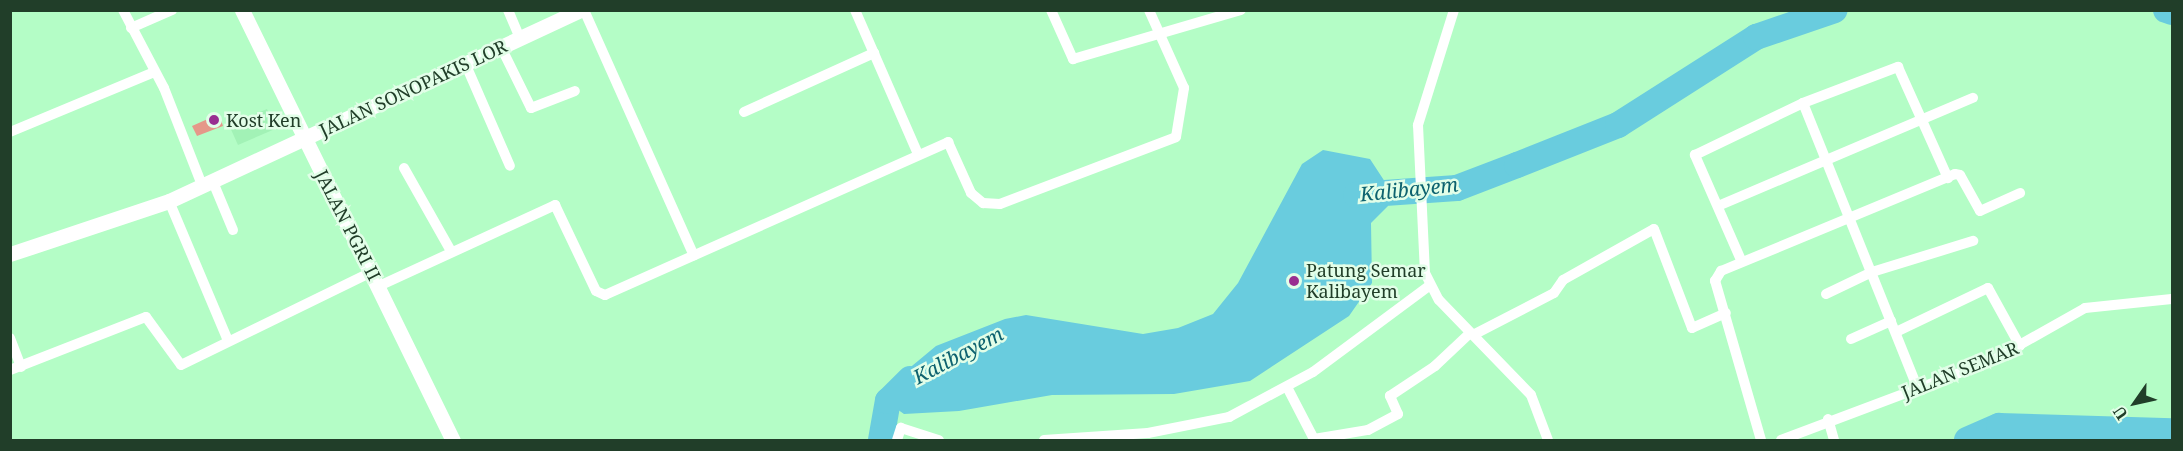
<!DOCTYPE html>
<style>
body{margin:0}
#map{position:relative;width:2183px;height:451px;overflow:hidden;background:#b4fdc6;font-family:"Noto Serif",serif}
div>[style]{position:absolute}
.built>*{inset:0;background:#a2f2b6}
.water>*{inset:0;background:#69ccde}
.river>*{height:26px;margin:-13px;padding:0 13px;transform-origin:13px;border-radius:13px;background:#69ccde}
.building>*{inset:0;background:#e59889}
.street>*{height:10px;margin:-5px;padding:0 5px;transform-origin:5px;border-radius:5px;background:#fff}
.secondary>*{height:15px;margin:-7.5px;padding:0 7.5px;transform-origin:7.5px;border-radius:7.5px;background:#fff}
.dots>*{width:16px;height:16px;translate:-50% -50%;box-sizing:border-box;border:3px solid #e2fee8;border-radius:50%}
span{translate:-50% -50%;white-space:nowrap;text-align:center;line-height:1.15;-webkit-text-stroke:5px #e2fee8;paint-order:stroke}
.street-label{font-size:18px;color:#213e29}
.poi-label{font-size:18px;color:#213e29}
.left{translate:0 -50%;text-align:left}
.water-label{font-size:20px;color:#0d626f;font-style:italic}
.frame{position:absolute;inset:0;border:12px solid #213e29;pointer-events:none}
.north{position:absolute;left:2105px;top:373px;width:60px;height:60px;-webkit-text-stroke:4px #e2fee8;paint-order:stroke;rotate:236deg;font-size:16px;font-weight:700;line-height:24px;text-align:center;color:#213e29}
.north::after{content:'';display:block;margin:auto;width:21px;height:27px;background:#213e29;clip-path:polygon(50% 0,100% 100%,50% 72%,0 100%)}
</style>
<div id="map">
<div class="built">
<div style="clip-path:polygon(267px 109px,275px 129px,238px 145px,229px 125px)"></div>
</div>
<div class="water">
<div style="clip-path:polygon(1323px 150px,1370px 159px,1389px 188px,1388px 206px,1371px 223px,1372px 283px,1349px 316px,1250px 381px,1174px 394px,1052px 395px,959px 411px,904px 414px,877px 395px,936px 346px,1005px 319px,1026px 315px,1143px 334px,1178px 328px,1213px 314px,1238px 283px,1302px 164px)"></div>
</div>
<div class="river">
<div style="left:2166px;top:10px;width:6px;rotate:18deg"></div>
<div style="left:1356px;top:195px;width:101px;rotate:-4deg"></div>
<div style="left:1457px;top:188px;width:64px;rotate:-21deg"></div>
<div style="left:1517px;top:165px;width:109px;rotate:-21.6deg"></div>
<div style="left:1618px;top:125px;width:164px;rotate:-32.5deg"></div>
<div style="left:1756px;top:37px;width:83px;rotate:-18.9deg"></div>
<div style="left:881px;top:440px;width:40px;rotate:-80deg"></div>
<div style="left:888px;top:401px;width:31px;rotate:-45deg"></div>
<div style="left:1967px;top:440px;width:35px;rotate:-24deg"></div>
<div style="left:1999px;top:426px;width:173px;rotate:1.7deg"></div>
</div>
<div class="building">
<div style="clip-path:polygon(219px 114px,223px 126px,197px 136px,192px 126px)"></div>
</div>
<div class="street">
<div style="left:123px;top:10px;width:88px;rotate:62.3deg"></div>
<div style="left:164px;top:88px;width:104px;rotate:68.6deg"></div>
<div style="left:508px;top:10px;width:30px;rotate:67deg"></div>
<div style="left:584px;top:10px;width:269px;rotate:65.9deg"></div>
<div style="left:855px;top:10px;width:157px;rotate:66.4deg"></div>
<div style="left:1051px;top:10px;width:54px;rotate:65.8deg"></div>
<div style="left:1073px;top:59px;width:175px;rotate:-16.3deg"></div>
<div style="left:1454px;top:10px;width:121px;rotate:107.4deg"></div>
<div style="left:1418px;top:125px;width:148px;rotate:87.3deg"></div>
<div style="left:1425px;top:273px;width:30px;rotate:63deg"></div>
<div style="left:1439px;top:300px;width:132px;rotate:45.9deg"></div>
<div style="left:1531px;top:395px;width:48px;rotate:69.3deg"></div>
<div style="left:131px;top:28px;width:45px;rotate:-23.7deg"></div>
<div style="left:501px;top:47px;width:68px;rotate:63.8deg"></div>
<div style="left:531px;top:108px;width:47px;rotate:-21.1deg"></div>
<div style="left:465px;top:63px;width:112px;rotate:66.4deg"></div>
<div style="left:1803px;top:103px;width:308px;rotate:68.1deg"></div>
<div style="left:744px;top:112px;width:143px;rotate:-24.4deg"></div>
<div style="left:10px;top:132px;width:156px;rotate:-22.6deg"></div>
<div style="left:404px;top:168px;width:95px;rotate:60.5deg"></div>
<div style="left:213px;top:182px;width:52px;rotate:67.4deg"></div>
<div style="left:169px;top:201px;width:152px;rotate:67.1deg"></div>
<div style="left:1718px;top:206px;width:277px;rotate:-23deg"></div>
<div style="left:1741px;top:260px;width:115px;rotate:-113.7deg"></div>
<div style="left:1695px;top:155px;width:120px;rotate:-25.7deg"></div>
<div style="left:1803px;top:103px;width:102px;rotate:-20.8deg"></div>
<div style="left:1898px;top:67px;width:122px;rotate:65.8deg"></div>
<div style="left:379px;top:286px;width:194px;rotate:-24.7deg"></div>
<div style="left:555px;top:205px;width:95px;rotate:64.5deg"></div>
<div style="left:596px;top:291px;width:10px;rotate:24deg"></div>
<div style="left:605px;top:295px;width:376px;rotate:-24deg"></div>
<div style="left:948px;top:142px;width:56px;rotate:65.7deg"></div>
<div style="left:971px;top:193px;width:16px;rotate:40deg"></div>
<div style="left:983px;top:203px;width:17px;rotate:3deg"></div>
<div style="left:1000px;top:204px;width:188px;rotate:-20.8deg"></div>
<div style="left:1176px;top:137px;width:50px;rotate:-80.7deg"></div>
<div style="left:1184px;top:88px;width:85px;rotate:-114.2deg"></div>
<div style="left:1826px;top:294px;width:51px;rotate:-25.6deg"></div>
<div style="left:1872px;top:272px;width:106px;rotate:-17.1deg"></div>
<div style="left:1896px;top:332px;width:102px;rotate:-25.6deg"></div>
<div style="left:1988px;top:288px;width:66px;rotate:61.1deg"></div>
<div style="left:1473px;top:335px;width:91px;rotate:-27.4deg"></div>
<div style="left:1554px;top:293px;width:16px;rotate:-55deg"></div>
<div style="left:1563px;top:280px;width:104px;rotate:-29.3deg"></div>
<div style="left:1654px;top:229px;width:106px;rotate:69deg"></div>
<div style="left:1692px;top:328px;width:37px;rotate:-24deg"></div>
<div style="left:10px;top:338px;width:31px;rotate:69deg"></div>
<div style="left:1851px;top:339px;width:44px;rotate:-24.2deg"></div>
<div style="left:10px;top:370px;width:146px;rotate:-21.3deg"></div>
<div style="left:146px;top:317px;width:59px;rotate:53.9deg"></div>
<div style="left:181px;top:365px;width:212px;rotate:-26deg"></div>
<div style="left:1287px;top:387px;width:59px;rotate:62.6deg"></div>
<div style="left:1314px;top:439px;width:55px;rotate:-9.5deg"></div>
<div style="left:1368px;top:430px;width:34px;rotate:-28deg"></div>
<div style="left:1398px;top:414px;width:20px;rotate:-114deg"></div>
<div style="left:1390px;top:396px;width:54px;rotate:-33.7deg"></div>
<div style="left:1435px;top:366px;width:48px;rotate:-43.3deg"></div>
<div style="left:1828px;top:419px;width:22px;rotate:74deg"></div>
<div style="left:901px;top:428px;width:40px;rotate:18deg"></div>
<div style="left:897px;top:440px;width:13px;rotate:-72deg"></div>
<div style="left:1044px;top:440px;width:104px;rotate:-3.9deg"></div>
<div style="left:1148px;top:433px;width:83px;rotate:-11.2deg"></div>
<div style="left:1229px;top:417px;width:95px;rotate:-28.2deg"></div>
<div style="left:1313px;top:372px;width:144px;rotate:-36.6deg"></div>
<div style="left:1761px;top:440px;width:166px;rotate:-106.1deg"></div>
<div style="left:1715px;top:281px;width:12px;rotate:-59deg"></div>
<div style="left:1721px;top:271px;width:253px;rotate:-22.5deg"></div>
<div style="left:1955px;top:174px;width:5px;rotate:11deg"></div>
<div style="left:1960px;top:175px;width:41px;rotate:60.9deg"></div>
<div style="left:1980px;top:211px;width:44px;rotate:-24.2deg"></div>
<div style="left:1781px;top:440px;width:224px;rotate:-20.6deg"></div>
<div style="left:1991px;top:361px;width:108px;rotate:-29.4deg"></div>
<div style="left:2085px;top:308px;width:87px;rotate:-5.9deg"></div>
</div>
<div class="secondary">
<div style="left:242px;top:10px;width:479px;rotate:63.9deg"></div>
<div style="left:10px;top:254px;width:168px;rotate:-18.4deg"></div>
<div style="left:169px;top:201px;width:453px;rotate:-24.9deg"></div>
</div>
<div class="dots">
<div style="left:214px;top:120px;background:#992e90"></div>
<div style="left:1294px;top:281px;background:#992e90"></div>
</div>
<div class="street-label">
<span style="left:413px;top:88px;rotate:-25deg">JALAN SONOPAKIS LOR</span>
<span style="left:348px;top:225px;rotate:63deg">JALAN PGRI II</span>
<span style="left:1960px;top:370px;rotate:-22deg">JALAN SEMAR</span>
</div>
<div class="poi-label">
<span class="left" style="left:226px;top:120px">Kost Ken</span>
<span class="left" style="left:1306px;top:281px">Patung Semar<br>Kalibayem</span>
</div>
<div class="water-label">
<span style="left:1409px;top:189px;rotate:-6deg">Kalibayem</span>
<span style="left:958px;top:355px;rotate:-28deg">Kalibayem</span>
</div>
<div class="frame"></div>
<div class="north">U</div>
</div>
